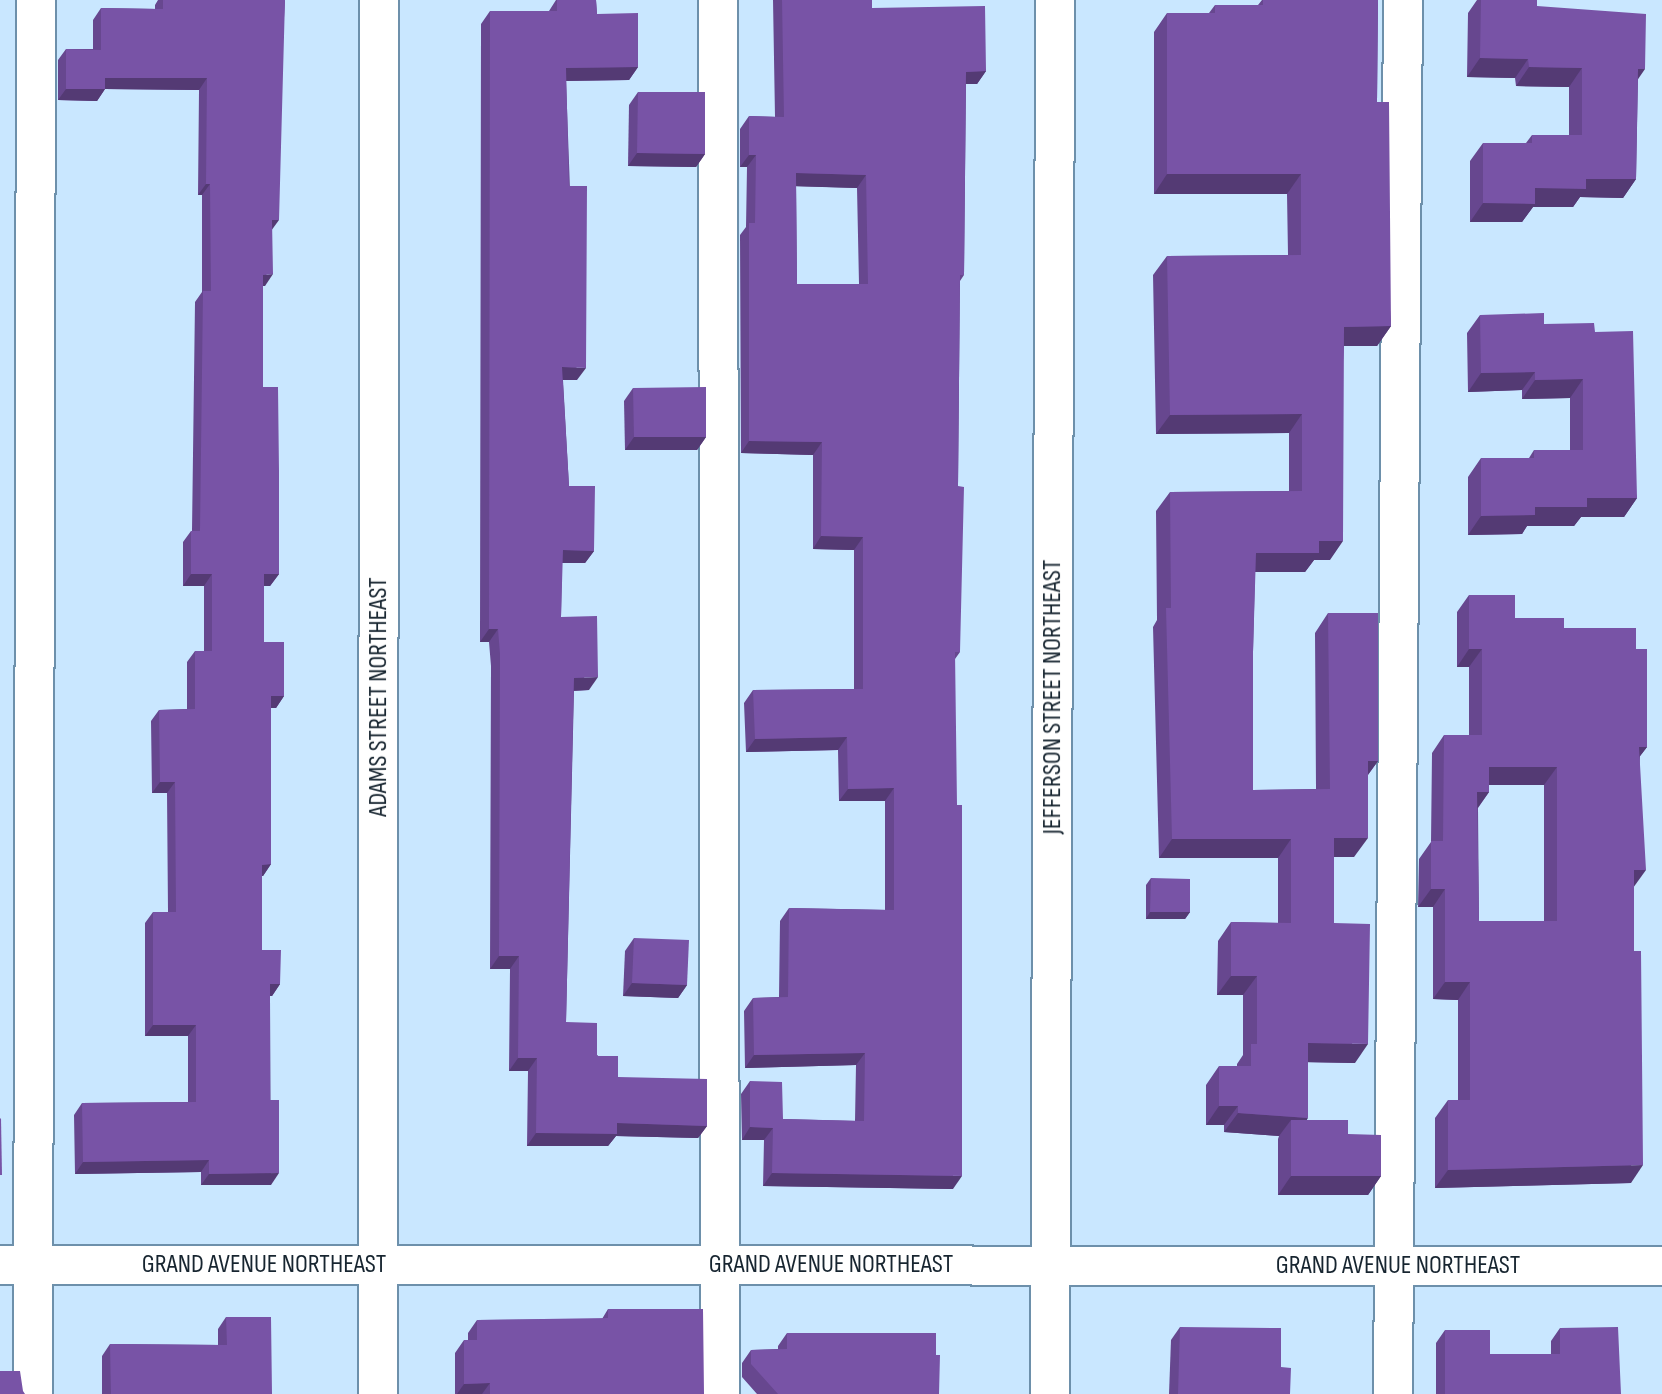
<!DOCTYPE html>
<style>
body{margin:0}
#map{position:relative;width:1662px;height:1394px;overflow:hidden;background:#c9e7ff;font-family:"Sofia Sans Condensed",sans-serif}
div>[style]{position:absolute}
.roads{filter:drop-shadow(2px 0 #6d90ab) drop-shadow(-2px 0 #6d90ab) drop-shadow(0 2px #6d90ab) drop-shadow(0 -2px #6d90ab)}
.minor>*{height:38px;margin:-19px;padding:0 19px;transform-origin:19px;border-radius:19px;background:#fff}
.wall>*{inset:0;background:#67478f}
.shaded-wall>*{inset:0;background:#543a74}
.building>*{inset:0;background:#7853a6}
span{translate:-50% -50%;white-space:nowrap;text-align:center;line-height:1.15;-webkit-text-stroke:7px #fff;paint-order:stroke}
.street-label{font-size:26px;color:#172530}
</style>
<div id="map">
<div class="roads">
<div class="minor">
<div style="left:718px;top:0;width:1394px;rotate:89.92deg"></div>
<div style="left:0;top:1265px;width:1662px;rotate:0.03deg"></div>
<div style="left:33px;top:1394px;width:1394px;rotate:-89.88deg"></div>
<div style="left:378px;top:1394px;width:1394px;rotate:-89.96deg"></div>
<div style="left:1050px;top:1394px;width:1394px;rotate:-89.79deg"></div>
<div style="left:1393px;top:1394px;width:1394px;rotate:-89.59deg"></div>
</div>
</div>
<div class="wall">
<div style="clip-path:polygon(158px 0,285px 0,272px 230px,265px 286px,263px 286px,263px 387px,279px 574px,270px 586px,264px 586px,264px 642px,284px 696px,276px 708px,271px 708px,271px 864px,263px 876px,262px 876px,262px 950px,280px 984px,272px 996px,270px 996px,271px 1185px,201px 1185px,201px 1172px,75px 1174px,74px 1115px,82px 1103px,188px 1102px,188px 1036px,145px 1036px,145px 923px,153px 912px,168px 912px,167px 793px,152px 793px,151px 721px,159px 710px,187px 709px,187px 662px,195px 651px,204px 651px,204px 586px,183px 586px,183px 542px,191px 531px,192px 531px,195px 302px,202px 292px,202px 195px,198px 195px,199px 90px,105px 89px,97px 101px,58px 100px,58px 60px,66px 49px,93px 49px,93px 20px,101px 8px,155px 9px,155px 5px)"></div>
<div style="clip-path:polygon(556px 0,596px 0,597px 14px,638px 67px,629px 80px,566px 81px,577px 380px,563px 380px,569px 486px,594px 551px,585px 563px,562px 563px,561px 617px,589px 690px,574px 691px,566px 1022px,618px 1077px,707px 1126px,698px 1138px,616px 1136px,608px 1146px,527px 1146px,528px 1071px,509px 1071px,510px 969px,490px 969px,491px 666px,489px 642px,480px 642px,481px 24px,490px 11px,549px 11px)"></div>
<div style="clip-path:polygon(evenodd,773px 0,872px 0,872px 8px,986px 71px,977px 84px,966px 84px,964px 275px,960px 281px,958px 486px,960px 652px,955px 659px,953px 1189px,763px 1186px,764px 1140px,742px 1140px,741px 1094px,750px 1081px,783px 1119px,855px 1121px,856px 1065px,745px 1068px,744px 1011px,753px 998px,779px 997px,780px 921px,789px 908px,885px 910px,885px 801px,839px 801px,838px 750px,746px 752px,744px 703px,753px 690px,854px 689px,854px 550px,813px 549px,813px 455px,741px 453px,740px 235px,746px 227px,747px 167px,740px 167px,740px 129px,749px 116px,775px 117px,773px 0,796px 186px,857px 188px,859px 284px,797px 284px,796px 186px)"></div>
<div style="clip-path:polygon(1262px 0,1378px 0,1377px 102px,1391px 326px,1377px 346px,1344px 346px,1330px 560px,1314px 560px,1305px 572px,1255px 572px,1253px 652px,1253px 790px,1316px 789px,1315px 633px,1328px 613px,1378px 761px,1368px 775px,1354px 857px,1334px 857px,1334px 923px,1355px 1063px,1308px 1062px,1307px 1120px,1348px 1134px,1381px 1176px,1368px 1195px,1278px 1195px,1278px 1139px,1279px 1136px,1224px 1132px,1224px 1125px,1206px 1125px,1206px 1085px,1219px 1066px,1237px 1066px,1237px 1064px,1243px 1055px,1243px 995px,1217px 995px,1218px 941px,1231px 922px,1278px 923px,1278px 858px,1159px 858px,1153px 627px,1157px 620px,1156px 511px,1170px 492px,1289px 491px,1289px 433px,1156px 434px,1153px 275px,1167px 256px,1288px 255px,1287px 194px,1154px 194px,1154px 32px,1167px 13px,1209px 13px,1215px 5px,1258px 5px)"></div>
<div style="clip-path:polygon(1477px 0,1537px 0,1537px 6px,1638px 79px,1636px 179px,1623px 198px,1580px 197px,1573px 207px,1533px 207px,1522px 222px,1470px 222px,1470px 161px,1483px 143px,1526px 143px,1532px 135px,1569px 135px,1569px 87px,1516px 86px,1515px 78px,1467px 77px,1468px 13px)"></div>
<div style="clip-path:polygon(638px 92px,705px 154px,696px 167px,628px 166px,629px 105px)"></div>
<div style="clip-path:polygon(1480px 315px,1544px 324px,1595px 332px,1637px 498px,1624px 517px,1581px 517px,1574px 526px,1527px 526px,1522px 534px,1468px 535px,1468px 477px,1481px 458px,1529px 458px,1534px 450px,1570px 450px,1570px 398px,1522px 399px,1522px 390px,1468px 392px,1467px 333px)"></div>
<div style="clip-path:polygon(633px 388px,706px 437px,697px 450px,625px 450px,624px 401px)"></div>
<div style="clip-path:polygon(evenodd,1469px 595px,1515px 618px,1564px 628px,1636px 649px,1647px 747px,1640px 756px,1634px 886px,1631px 1183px,1435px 1188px,1435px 1118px,1448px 1100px,1458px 1100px,1458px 1000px,1433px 999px,1433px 907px,1418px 907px,1419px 859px,1431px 842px,1432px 753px,1444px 735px,1469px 735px,1469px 667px,1457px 667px,1457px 612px,1469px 595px,1489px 785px,1544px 785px,1544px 921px,1479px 921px,1478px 808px,1489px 792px,1489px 785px)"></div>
<div style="clip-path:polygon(1151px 878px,1190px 912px,1185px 919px,1146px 919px,1146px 885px)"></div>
<div style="clip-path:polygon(634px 938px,687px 985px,678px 998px,623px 996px,625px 951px)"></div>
<div style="clip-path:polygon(608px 1309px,704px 1394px,455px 1394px,455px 1353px,464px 1340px,468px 1340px,468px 1333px,477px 1320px,602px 1319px)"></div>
<div style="clip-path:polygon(226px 1317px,272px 1394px,102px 1394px,102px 1356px,110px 1344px,218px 1345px,218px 1329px)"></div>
<div style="clip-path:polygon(1180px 1327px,1281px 1367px,1290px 1394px,1169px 1394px,1171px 1340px)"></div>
<div style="clip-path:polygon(1560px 1328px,1621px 1394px,1436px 1394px,1436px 1343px,1445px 1330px,1490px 1354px,1551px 1354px,1551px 1341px)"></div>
<div style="clip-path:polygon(787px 1333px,936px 1355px,939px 1394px,757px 1394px,742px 1377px,742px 1363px,751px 1350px,778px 1349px,778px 1346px)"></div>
</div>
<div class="shaded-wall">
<div style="clip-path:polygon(1480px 58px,1528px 59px,1515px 78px,1467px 77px)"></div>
<div style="clip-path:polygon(638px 67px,629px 80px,557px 81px,566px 68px)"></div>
<div style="clip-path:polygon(1529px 67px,1582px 68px,1569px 87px,1516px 86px)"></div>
<div style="clip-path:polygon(1638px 69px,1645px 69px,1632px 88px)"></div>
<div style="clip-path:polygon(986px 71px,977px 84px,958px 84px,966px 72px)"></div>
<div style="clip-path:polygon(105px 78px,207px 78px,199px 90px,105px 89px,97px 101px,58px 100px,66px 89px)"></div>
<div style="clip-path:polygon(637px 153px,705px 154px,696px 167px,628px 166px)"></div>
<div style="clip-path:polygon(749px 155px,756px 155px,747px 167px,740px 167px)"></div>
<div style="clip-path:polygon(796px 173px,866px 175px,857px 188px,787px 186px)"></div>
<div style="clip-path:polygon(1167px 174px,1301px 174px,1287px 194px,1154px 194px)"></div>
<div style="clip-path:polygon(1586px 179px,1636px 179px,1623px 198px,1580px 197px,1573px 207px,1533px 207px,1522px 222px,1470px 222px,1483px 203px,1535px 188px)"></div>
<div style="clip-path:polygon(206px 184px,210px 184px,202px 195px,198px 195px)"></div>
<div style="clip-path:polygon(272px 220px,279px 220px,271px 231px)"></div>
<div style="clip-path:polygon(273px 274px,265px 286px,254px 286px,263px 275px)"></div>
<div style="clip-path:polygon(1391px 326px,1377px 346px,1330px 346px,1344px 327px)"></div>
<div style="clip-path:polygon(562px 367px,586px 368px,577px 380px,553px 380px)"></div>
<div style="clip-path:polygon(1535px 372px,1522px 390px,1468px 392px,1481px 373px)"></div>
<div style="clip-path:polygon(1583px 379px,1570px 398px,1522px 399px,1535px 380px)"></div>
<div style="clip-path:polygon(1302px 414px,1289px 433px,1156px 434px,1170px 415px)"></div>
<div style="clip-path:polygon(634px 437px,706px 437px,697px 450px,625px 450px)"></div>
<div style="clip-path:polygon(749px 441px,822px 442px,813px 455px,741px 453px)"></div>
<div style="clip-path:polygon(1587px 498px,1637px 498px,1624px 517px,1581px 517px,1574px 526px,1527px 526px,1522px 534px,1468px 535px,1481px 516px)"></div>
<div style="clip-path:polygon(821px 536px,863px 537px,854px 550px,813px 549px)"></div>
<div style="clip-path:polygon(1319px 541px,1343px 541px,1330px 560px,1314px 560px,1305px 572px,1242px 572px,1256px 553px)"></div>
<div style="clip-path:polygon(563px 550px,594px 551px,585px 563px,554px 563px)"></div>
<div style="clip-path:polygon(191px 574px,212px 574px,204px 586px,183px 586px)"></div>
<div style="clip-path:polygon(264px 574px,279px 574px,270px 586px,256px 586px)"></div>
<div style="clip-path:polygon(489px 629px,498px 629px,489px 642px,480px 642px)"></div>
<div style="clip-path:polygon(1469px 649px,1482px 649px,1469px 667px,1457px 667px)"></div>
<div style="clip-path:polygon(598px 677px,589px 690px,565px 691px,574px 678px)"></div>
<div style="clip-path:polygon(271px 696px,284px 696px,276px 708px,263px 708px)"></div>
<div style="clip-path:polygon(847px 737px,838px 750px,746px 752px,755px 739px)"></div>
<div style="clip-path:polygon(1639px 747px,1647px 747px,1634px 764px)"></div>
<div style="clip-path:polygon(1368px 761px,1378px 761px,1364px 780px)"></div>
<div style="clip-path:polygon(1489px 767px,1557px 767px,1544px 785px,1477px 785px)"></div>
<div style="clip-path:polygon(160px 782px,175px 782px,167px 793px,152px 793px)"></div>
<div style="clip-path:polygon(894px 788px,885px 801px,839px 801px,848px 789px)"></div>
<div style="clip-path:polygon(1477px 792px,1489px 792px,1476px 810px)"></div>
<div style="clip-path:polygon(1334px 838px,1368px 838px,1354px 857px,1320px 857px)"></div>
<div style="clip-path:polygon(1172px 839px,1291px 839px,1278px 858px,1159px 858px)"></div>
<div style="clip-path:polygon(271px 864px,263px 876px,254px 876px,262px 865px)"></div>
<div style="clip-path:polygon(1634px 870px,1646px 870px,1633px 888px)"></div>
<div style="clip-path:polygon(1431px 889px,1445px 889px,1433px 907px,1418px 907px)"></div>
<div style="clip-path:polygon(1150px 912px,1190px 912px,1185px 919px,1146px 919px)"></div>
<div style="clip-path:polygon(499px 956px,519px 956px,510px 969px,490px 969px)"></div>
<div style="clip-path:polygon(1231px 976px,1257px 976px,1243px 995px,1217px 995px)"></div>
<div style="clip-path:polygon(1445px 982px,1470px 982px,1458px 1000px,1433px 999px)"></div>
<div style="clip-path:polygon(632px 983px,687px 985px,678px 998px,623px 996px)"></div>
<div style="clip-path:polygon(270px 984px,280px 984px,272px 996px,262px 996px)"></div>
<div style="clip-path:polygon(153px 1025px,196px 1025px,188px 1036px,145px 1036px)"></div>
<div style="clip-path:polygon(1308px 1043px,1368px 1044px,1355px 1063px,1295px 1062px)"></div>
<div style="clip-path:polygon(865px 1053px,856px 1065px,745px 1068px,754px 1055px)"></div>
<div style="clip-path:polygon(518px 1058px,537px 1058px,528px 1071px,509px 1071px)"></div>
<div style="clip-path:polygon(1219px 1106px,1238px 1106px,1224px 1125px,1206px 1125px)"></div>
<div style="clip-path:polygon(1238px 1113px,1308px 1118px,1295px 1137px,1291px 1120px,1279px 1136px,1224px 1132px)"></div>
<div style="clip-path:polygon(617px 1123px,707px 1126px,698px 1138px,616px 1136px,608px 1146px,527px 1146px,536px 1133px)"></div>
<div style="clip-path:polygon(750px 1127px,773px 1128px,764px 1140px,742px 1140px)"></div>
<div style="clip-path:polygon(209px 1160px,201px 1172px,75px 1174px,83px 1162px)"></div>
<div style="clip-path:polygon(1643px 1165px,1631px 1183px,1435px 1188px,1448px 1170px)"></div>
<div style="clip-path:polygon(279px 1173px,271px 1185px,201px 1185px,209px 1174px)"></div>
<div style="clip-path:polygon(772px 1173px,962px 1176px,953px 1189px,763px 1186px)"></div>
<div style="clip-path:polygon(1291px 1176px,1381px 1176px,1368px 1195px,1278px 1195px)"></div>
<div style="clip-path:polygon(490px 1383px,482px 1394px,457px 1394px,464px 1384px)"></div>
</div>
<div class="building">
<div style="clip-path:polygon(163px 0,285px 0,279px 220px,272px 220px,273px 274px,263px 275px,263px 387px,278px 387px,279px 472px,279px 574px,264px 574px,264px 642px,284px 642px,284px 696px,271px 696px,271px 864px,262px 865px,262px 950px,281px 950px,280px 984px,270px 984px,270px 1100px,279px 1100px,279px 1173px,209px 1174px,209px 1160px,83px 1162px,82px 1103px,196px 1102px,196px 1025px,153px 1025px,153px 912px,176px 912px,175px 782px,160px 782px,159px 710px,195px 709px,195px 651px,212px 651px,212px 574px,191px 574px,191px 531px,200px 531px,203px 291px,211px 291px,210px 184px,206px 184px,207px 78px,105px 78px,105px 89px,66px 89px,66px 49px,101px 50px,101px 8px,163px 9px)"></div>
<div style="clip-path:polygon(557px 0,596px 0,597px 14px,638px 13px,638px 67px,566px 68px,569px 186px,587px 186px,586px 368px,562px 367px,569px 486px,595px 486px,594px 551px,563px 550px,561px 617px,597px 616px,598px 677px,574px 678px,566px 1022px,597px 1023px,597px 1056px,618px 1056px,618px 1077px,707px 1079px,707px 1126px,617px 1123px,617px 1134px,536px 1133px,537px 1058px,518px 1058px,519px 956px,499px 956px,500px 654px,498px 629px,489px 629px,490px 11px,557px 11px)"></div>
<div style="clip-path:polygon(evenodd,782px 0,872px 0,872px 8px,985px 6px,986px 71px,966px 72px,964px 275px,960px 275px,958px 486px,964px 487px,960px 652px,955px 652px,957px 805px,962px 805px,962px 1176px,772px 1173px,773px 1128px,750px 1127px,750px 1081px,782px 1082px,783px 1119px,864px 1121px,865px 1053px,754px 1055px,753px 998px,788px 997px,789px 908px,894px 910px,894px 788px,848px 789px,847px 737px,755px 739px,753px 690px,863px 689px,863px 537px,821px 536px,822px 442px,749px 441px,749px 223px,755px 223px,756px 155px,749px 155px,749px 116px,784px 117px,782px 0,796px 173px,866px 175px,868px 284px,797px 284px,796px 173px)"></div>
<div style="clip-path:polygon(1263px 0,1378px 0,1377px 102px,1389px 102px,1391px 326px,1344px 327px,1343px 541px,1319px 541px,1319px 553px,1256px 553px,1253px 652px,1253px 790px,1330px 789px,1328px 613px,1378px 613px,1378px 761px,1368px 761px,1368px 838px,1334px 838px,1334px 923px,1370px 924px,1368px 1044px,1308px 1043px,1308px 1118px,1238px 1113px,1238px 1106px,1219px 1106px,1219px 1066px,1251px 1066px,1251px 1044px,1257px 1044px,1257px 976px,1231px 976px,1231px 922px,1291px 923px,1291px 839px,1172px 839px,1166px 608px,1171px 608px,1170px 492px,1302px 491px,1302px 414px,1170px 415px,1167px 256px,1301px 255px,1301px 174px,1167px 174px,1167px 13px,1215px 13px,1215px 5px,1263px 5px)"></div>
<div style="clip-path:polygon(1481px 0,1537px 0,1537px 6px,1646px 14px,1645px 69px,1638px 69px,1636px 179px,1586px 179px,1586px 189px,1535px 188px,1535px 204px,1483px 203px,1483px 143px,1532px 143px,1532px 135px,1582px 135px,1582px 68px,1529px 67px,1528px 59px,1480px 58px)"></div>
<div style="clip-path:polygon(638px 92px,705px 92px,705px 154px,637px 153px)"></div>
<div style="clip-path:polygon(1544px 313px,1544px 324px,1594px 323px,1595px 332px,1633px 331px,1637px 498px,1587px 498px,1587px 507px,1535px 507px,1535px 515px,1481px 516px,1481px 458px,1534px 458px,1534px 450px,1583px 450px,1583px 379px,1535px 380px,1535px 372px,1481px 373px,1480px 315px)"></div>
<div style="clip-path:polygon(706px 387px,706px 437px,634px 437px,633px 388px)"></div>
<div style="clip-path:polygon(evenodd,1469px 595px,1515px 595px,1515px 618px,1564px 618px,1564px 628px,1636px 628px,1636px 649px,1647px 649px,1647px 747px,1639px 747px,1646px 870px,1634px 870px,1634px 951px,1641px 951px,1643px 1165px,1448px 1170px,1448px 1100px,1470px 1100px,1470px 982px,1445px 982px,1445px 889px,1431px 889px,1431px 841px,1443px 841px,1444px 735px,1482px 735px,1482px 649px,1469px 649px,1469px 595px,1489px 767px,1557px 767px,1557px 921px,1479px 921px,1477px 792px,1489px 792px,1489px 767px)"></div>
<div style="clip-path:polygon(1151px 878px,1190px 879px,1190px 912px,1150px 912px)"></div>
<div style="clip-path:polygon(634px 938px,689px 940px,687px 985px,632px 983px)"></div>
<div style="clip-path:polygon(1px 1118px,2px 1175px,0 1175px,0 1119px)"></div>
<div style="clip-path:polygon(1291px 1120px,1348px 1120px,1348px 1134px,1381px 1135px,1381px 1176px,1291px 1176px)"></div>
<div style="clip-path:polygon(608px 1309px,703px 1309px,704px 1394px,490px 1394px,490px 1383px,464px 1384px,464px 1340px,477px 1340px,477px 1320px,608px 1318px)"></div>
<div style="clip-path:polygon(226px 1317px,271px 1317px,272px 1394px,111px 1394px,110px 1344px,227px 1345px)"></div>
<div style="clip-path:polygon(1180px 1327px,1281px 1328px,1281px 1367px,1291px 1368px,1290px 1394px,1178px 1394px)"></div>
<div style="clip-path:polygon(1618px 1327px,1621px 1394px,1445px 1394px,1445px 1330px,1490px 1330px,1490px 1354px,1560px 1354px,1560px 1328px)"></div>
<div style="clip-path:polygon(787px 1333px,936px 1333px,936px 1355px,940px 1355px,939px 1394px,778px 1394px,751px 1364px,751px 1350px,787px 1349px)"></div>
<div style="clip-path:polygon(0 1371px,20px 1371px,23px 1391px,25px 1394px,0 1394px)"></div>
</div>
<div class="street-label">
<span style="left:379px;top:697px;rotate:-90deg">ADAMS STREET NORTHEAST</span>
<span style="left:1053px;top:697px;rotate:-90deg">JEFFERSON STREET NORTHEAST</span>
<span style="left:264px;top:1265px">GRAND AVENUE NORTHEAST</span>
<span style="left:831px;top:1265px">GRAND AVENUE NORTHEAST</span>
<span style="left:1398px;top:1266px">GRAND AVENUE NORTHEAST</span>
</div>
</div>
